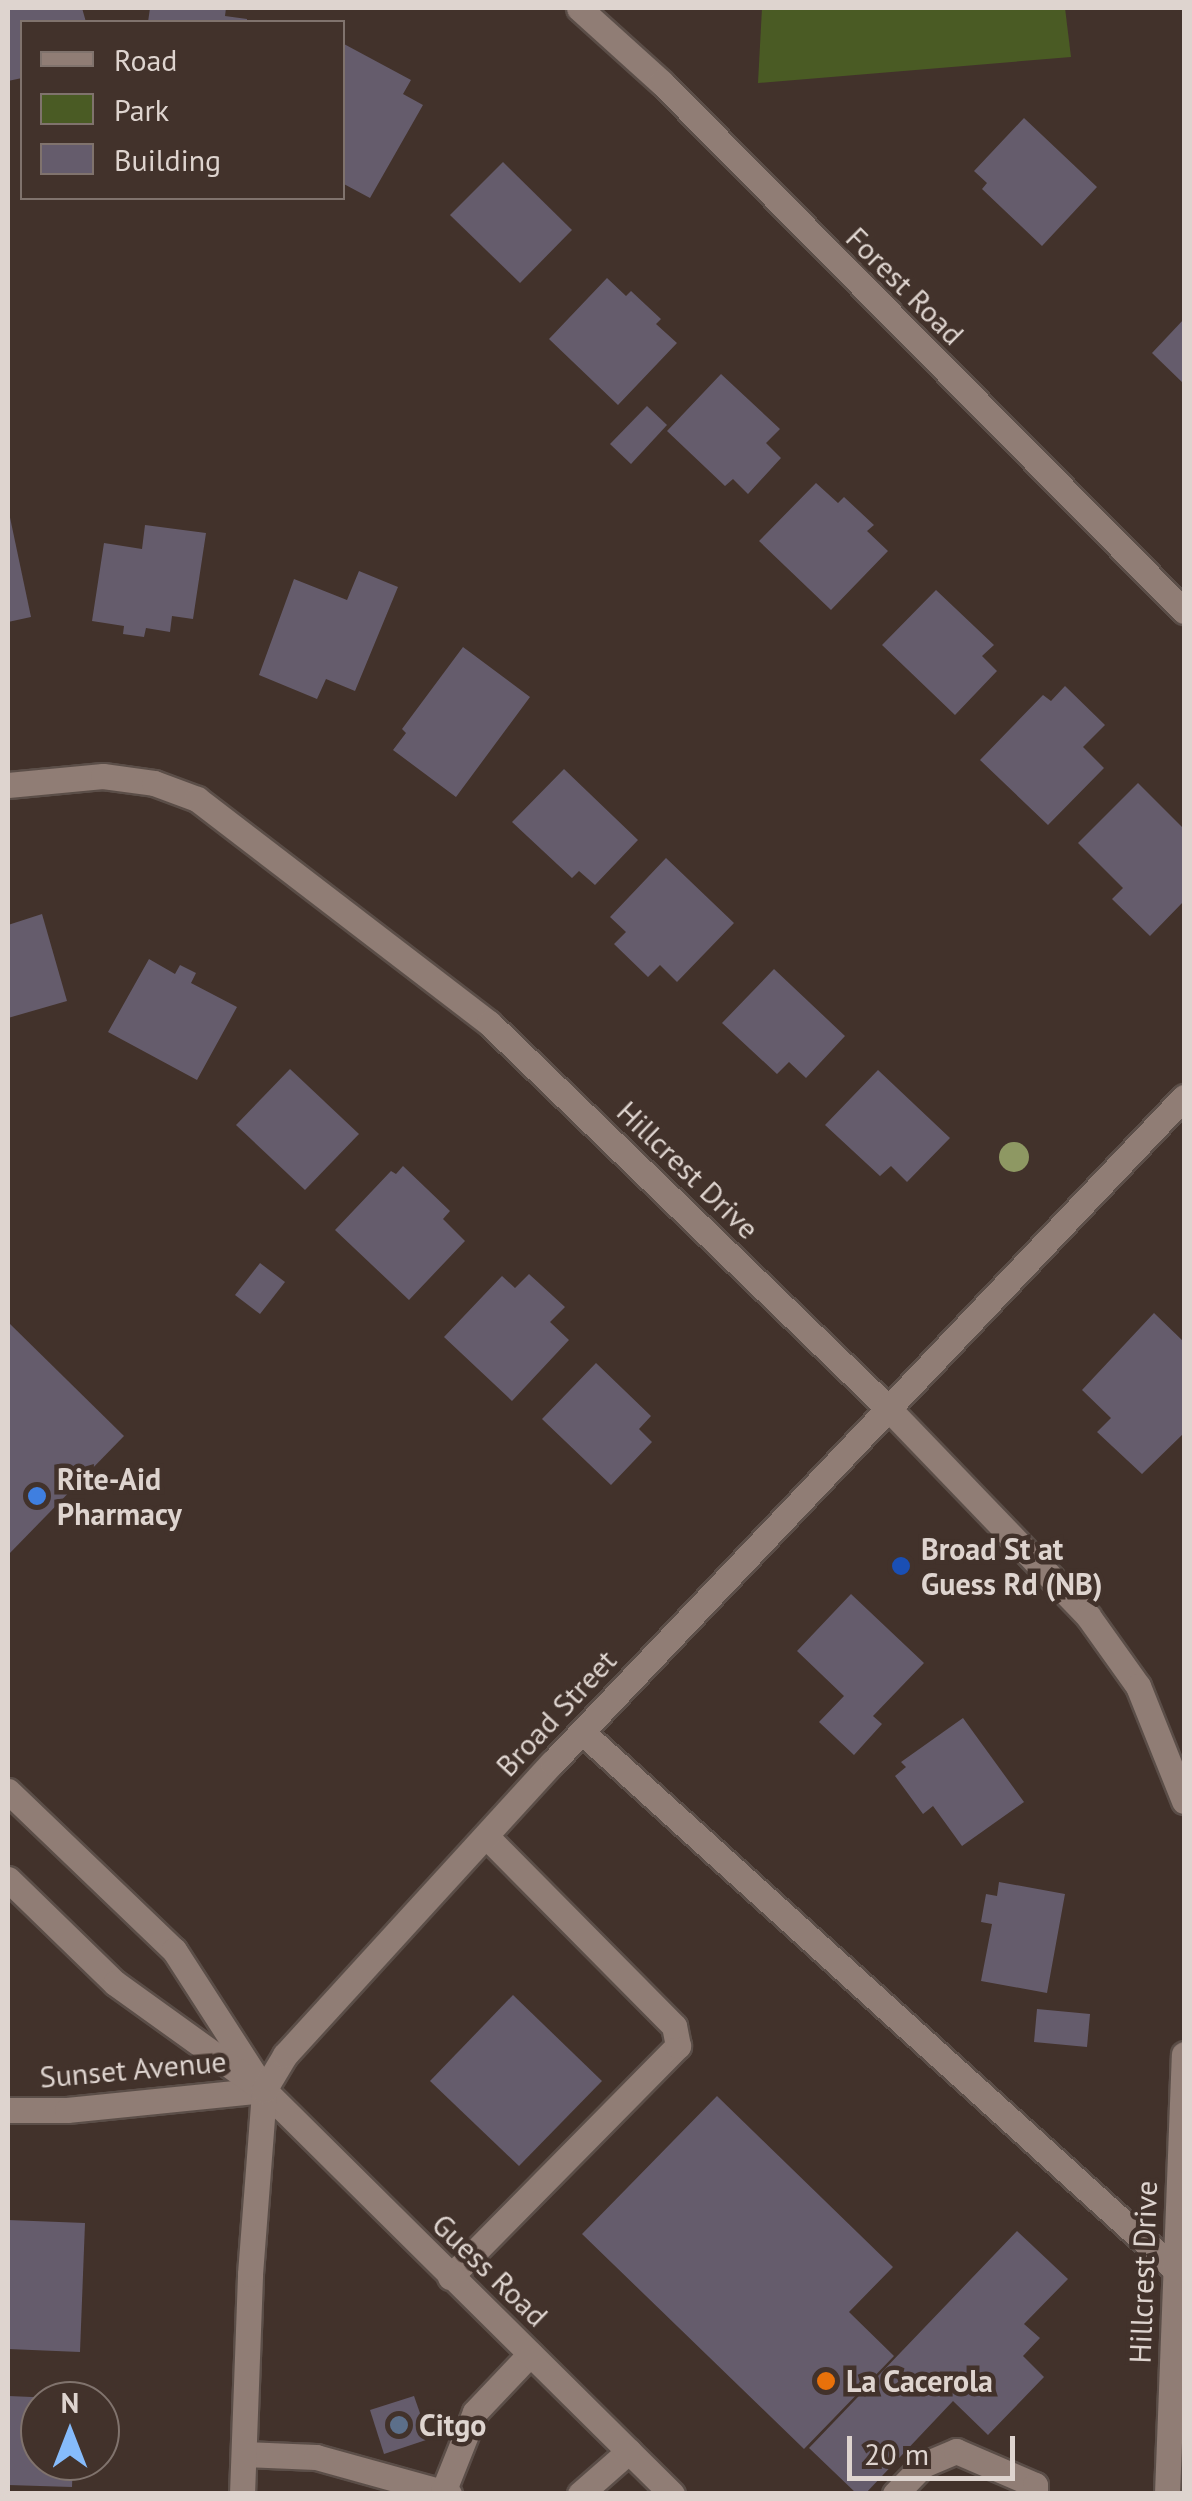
<!DOCTYPE html>
<style>
body{margin:0}
#map{position:relative;width:1192px;height:2501px;overflow:hidden;background:#42322b;font-family:"PT Sans",sans-serif}
div>[style]{position:absolute}
.green>*{inset:0;background:#4a5b24}
.building>*{inset:0;background:#655c6c}
.roads{filter:drop-shadow(2px 0 #5b4e48) drop-shadow(-2px 0 #5b4e48) drop-shadow(0 2px #5b4e48) drop-shadow(0 -2px #5b4e48)}
.lane>*{height:25px;margin:-12.5px;padding:0 12.5px;transform-origin:12.5px;border-radius:12.5px;background:#907d75}
.street>*{height:25px;margin:-12.5px;padding:0 12.5px;transform-origin:12.5px;border-radius:12.5px;background:#907d75}
.secondary>*{height:25px;margin:-12.5px;padding:0 12.5px;transform-origin:12.5px;border-radius:12.5px;background:#907d75}
.trees>*{width:30px;height:30px;margin:-15px;border-radius:50%;background:#8e9863}
.dots>*{width:28px;height:28px;translate:-50% -50%;box-sizing:border-box;border:5px solid #42322b;border-radius:50%}
span{translate:-50% -50%;white-space:nowrap;text-align:center;line-height:1.15;-webkit-text-stroke:9px #42322b;paint-order:stroke}
.street-label{font-size:30px;color:#ded4cf}
.poi-label{font-size:30px;color:#ded4cf;font-weight:700}
.left{translate:0 -50%;text-align:left}
.frame{position:absolute;inset:0;border:10px solid #ded4cf;pointer-events:none}
.legend{position:absolute;left:20px;top:20px;width:325px;height:180px;box-sizing:border-box;background:#42322b;border:2px solid #80736d;margin:0;padding:12px 18px;list-style:none;font-size:30px;color:#ded4cf}
.legend li{display:flex;align-items:center;gap:20px;height:50px}
.legend b{width:50px;border:2px solid #80736d}
.north{position:absolute;left:20px;top:2381px;width:100px;height:100px;box-sizing:border-box;background:#42322b;border:2px solid #80736d;border-radius:50%;rotate:0deg;font-size:28px;font-weight:700;line-height:40px;text-align:center;color:#ded4cf}
.north::after{content:'';display:block;margin:auto;width:35px;height:45px;background:#86bbfb;clip-path:polygon(50% 0,100% 100%,50% 72%,0 100%)}
.scale{position:absolute;left:847px;top:2436px;width:168px;height:45px;box-sizing:border-box;border:5px solid #ded4cf;border-top:0;padding-left:12px;font-size:30px;line-height:35px;white-space:nowrap;color:#ded4cf;-webkit-text-stroke:8px #42322b;paint-order:stroke}
</style>
<div id="map">
<div class="green">
<div style="clip-path:polygon(762px 8px,1065px 8px,1071px 57px,758px 83px)"></div>
</div>
<div class="building">
<div style="clip-path:polygon(8px 8px,82px 8px,86px 22px,22px 22px,22px 78px,8px 81px)"></div>
<div style="clip-path:polygon(150px 8px,226px 8px,225px 16px,247px 19px,247px 22px,148px 22px)"></div>
<div style="clip-path:polygon(344px 44px,411px 80px,403px 94px,423px 105px,370px 198px,342px 183px)"></div>
<div style="clip-path:polygon(1024px 118px,1097px 187px,1042px 246px,982px 189px,987px 183px,974px 171px)"></div>
<div style="clip-path:polygon(503px 162px,572px 230px,520px 283px,450px 215px)"></div>
<div style="clip-path:polygon(607px 278px,626px 296px,631px 291px,661px 319px,656px 324px,677px 343px,618px 405px,549px 339px)"></div>
<div style="clip-path:polygon(1184px 319px,1184px 384px,1152px 353px)"></div>
<div style="clip-path:polygon(721px 374px,780px 429px,766px 443px,781px 458px,748px 494px,733px 479px,725px 486px,667px 431px)"></div>
<div style="clip-path:polygon(647px 406px,667px 425px,631px 464px,610px 444px)"></div>
<div style="clip-path:polygon(816px 483px,838px 503px,844px 497px,874px 525px,867px 531px,888px 551px,831px 610px,759px 541px)"></div>
<div style="clip-path:polygon(8px 508px,31px 617px,8px 622px)"></div>
<div style="clip-path:polygon(145px 525px,206px 533px,193px 619px,172px 616px,170px 632px,146px 628px,144px 637px,123px 634px,124px 626px,92px 621px,104px 543px,142px 549px)"></div>
<div style="clip-path:polygon(359px 571px,398px 587px,355px 691px,326px 679px,317px 699px,259px 675px,294px 579px,347px 600px)"></div>
<div style="clip-path:polygon(936px 590px,994px 645px,982px 656px,997px 671px,955px 715px,882px 645px)"></div>
<div style="clip-path:polygon(463px 647px,530px 697px,456px 797px,393px 750px,406px 733px,402px 729px)"></div>
<div style="clip-path:polygon(1065px 686px,1105px 725px,1083px 747px,1104px 768px,1048px 825px,980px 760px,1043px 695px,1051px 701px)"></div>
<div style="clip-path:polygon(564px 769px,638px 840px,595px 885px,579px 871px,572px 878px,512px 822px)"></div>
<div style="clip-path:polygon(1138px 783px,1184px 829px,1184px 901px,1150px 936px,1112px 899px,1123px 888px,1078px 843px)"></div>
<div style="clip-path:polygon(666px 858px,734px 923px,677px 982px,660px 965px,648px 977px,614px 944px,626px 932px,610px 917px)"></div>
<div style="clip-path:polygon(42px 914px,67px 1001px,8px 1018px,8px 925px)"></div>
<div style="clip-path:polygon(149px 959px,175px 974px,180px 965px,196px 973px,191px 983px,237px 1007px,197px 1080px,108px 1032px)"></div>
<div style="clip-path:polygon(774px 969px,845px 1036px,806px 1078px,789px 1062px,777px 1074px,722px 1023px)"></div>
<div style="clip-path:polygon(290px 1069px,359px 1134px,305px 1190px,236px 1125px)"></div>
<div style="clip-path:polygon(878px 1070px,950px 1138px,907px 1182px,891px 1166px,880px 1176px,825px 1125px)"></div>
<div style="clip-path:polygon(403px 1166px,450px 1211px,443px 1219px,465px 1241px,409px 1300px,335px 1230px,391px 1171px,396px 1174px)"></div>
<div style="clip-path:polygon(260px 1263px,285px 1282px,260px 1314px,235px 1295px)"></div>
<div style="clip-path:polygon(529px 1274px,565px 1307px,550px 1322px,569px 1340px,512px 1401px,444px 1337px,502px 1276px,515px 1288px)"></div>
<div style="clip-path:polygon(1154px 1313px,1184px 1342px,1184px 1433px,1142px 1474px,1097px 1432px,1111px 1418px,1082px 1390px)"></div>
<div style="clip-path:polygon(8px 1322px,124px 1436px,8px 1555px)"></div>
<div style="clip-path:polygon(596px 1363px,651px 1416px,639px 1429px,652px 1442px,611px 1485px,542px 1419px)"></div>
<div style="clip-path:polygon(851px 1594px,924px 1663px,873px 1716px,882px 1724px,854px 1755px,819px 1722px,844px 1696px,797px 1651px)"></div>
<div style="clip-path:polygon(963px 1718px,1024px 1802px,962px 1846px,933px 1806px,923px 1814px,895px 1776px,906px 1767px,901px 1762px)"></div>
<div style="clip-path:polygon(999px 1882px,1065px 1894px,1047px 1993px,981px 1981px,992px 1924px,981px 1922px,986px 1894px,997px 1896px)"></div>
<div style="clip-path:polygon(513px 1995px,602px 2081px,519px 2166px,430px 2081px)"></div>
<div style="clip-path:polygon(1037px 2009px,1090px 2014px,1087px 2047px,1034px 2042px)"></div>
<div style="clip-path:polygon(717px 2096px,893px 2267px,849px 2312px,894px 2356px,804px 2449px,582px 2234px)"></div>
<div style="clip-path:polygon(8px 2220px,85px 2223px,80px 2352px,8px 2349px)"></div>
<div style="clip-path:polygon(1017px 2231px,1068px 2279px,1024px 2324px,1040px 2338px,1023px 2356px,1044px 2377px,988px 2435px,953px 2401px,865px 2494px,857px 2494px,809px 2448px)"></div>
<div style="clip-path:polygon(8px 2396px,56px 2398px,40px 2401px,40px 2461px,73px 2461px,72px 2487px,8px 2485px)"></div>
<div style="clip-path:polygon(414px 2396px,429px 2439px,384px 2454px,370px 2410px)"></div>
</div>
<div class="roads">
<div class="lane">
<div style="left:582px;top:1732px;width:801px;rotate:42.17deg"></div>
<div style="left:450px;top:2277px;width:325px;rotate:-45.4deg"></div>
<div style="left:678px;top:2046px;width:20px;rotate:-101deg"></div>
<div style="left:674px;top:2026px;width:267px;rotate:-134.7deg"></div>
<div style="left:244px;top:2454px;width:72px;rotate:2.4deg"></div>
<div style="left:316px;top:2457px;width:138px;rotate:15.5deg"></div>
<div style="left:443px;top:2492px;width:86px;rotate:-68.2deg"></div>
<div style="left:475px;top:2412px;width:80px;rotate:-46.5deg"></div>
<div style="left:580px;top:2494px;width:65px;rotate:-41.3deg"></div>
<div style="left:895px;top:2494px;width:40px;rotate:-46deg"></div>
<div style="left:923px;top:2465px;width:36px;rotate:-23deg"></div>
<div style="left:956px;top:2451px;width:86px;rotate:23.3deg"></div>
<div style="left:1035px;top:2485px;width:9px;rotate:90deg"></div>
</div>
<div class="street">
<div style="left:579px;top:8px;width:110px;rotate:42.1deg"></div>
<div style="left:661px;top:82px;width:744px;rotate:45.33deg"></div>
<div style="left:8px;top:785px;width:95px;rotate:-5.4deg"></div>
<div style="left:103px;top:776px;width:51px;rotate:7.8deg"></div>
<div style="left:154px;top:783px;width:46px;rotate:20.4deg"></div>
<div style="left:197px;top:799px;width:368px;rotate:37.5deg"></div>
<div style="left:489px;top:1023px;width:554px;rotate:43.98deg"></div>
<div style="left:888px;top:1408px;width:289px;rotate:46.1deg"></div>
<div style="left:1088px;top:1616px;width:86px;rotate:54.5deg"></div>
<div style="left:1138px;top:1686px;width:124px;rotate:68.2deg"></div>
<div style="left:8px;top:2110px;width:59px"></div>
<div style="left:67px;top:2110px;width:198px;rotate:-5.8deg"></div>
<div style="left:1167px;top:2494px;width:440px;rotate:-87.8deg"></div>
</div>
<div class="secondary">
<div style="left:8px;top:1791px;width:230px;rotate:43.8deg"></div>
<div style="left:174px;top:1950px;width:151px;rotate:57.2deg"></div>
<div style="left:8px;top:1879px;width:149px;rotate:44.2deg"></div>
<div style="left:115px;top:1983px;width:183px;rotate:35.7deg"></div>
<div style="left:264px;top:2090px;width:574px;rotate:44.72deg"></div>
<div style="left:242px;top:2494px;width:220px;rotate:-87.9deg"></div>
<div style="left:250px;top:2274px;width:185px;rotate:-85.6deg"></div>
<div style="left:264px;top:2090px;width:41px;rotate:-59deg"></div>
<div style="left:285px;top:2055px;width:396px;rotate:-47.6deg"></div>
<div style="left:552px;top:1763px;width:918px;rotate:-46.5deg"></div>
</div>
</div>
<div class="trees">
<div style="left:1014px;top:1157px"></div>
</div>
<div class="dots">
<div style="left:37px;top:1496px;background:#3f7fe0"></div>
<div style="left:901px;top:1566px;background:#1a4fb4"></div>
<div style="left:826px;top:2381px;background:#e8710a"></div>
<div style="left:399px;top:2425px;background:#5c6f8a"></div>
</div>
<div class="street-label">
<span style="left:905px;top:286px;rotate:45deg">Forest Road</span>
<span style="left:688px;top:1170px;rotate:44deg">Hillcrest Drive</span>
<span style="left:556px;top:1713px;rotate:-47deg">Broad Street</span>
<span style="left:133px;top:2069px;rotate:-5deg">Sunset Avenue</span>
<span style="left:490px;top:2270px;rotate:44deg">Guess Road</span>
<span style="left:1143px;top:2272px;rotate:-88deg">Hillcrest Drive</span>
</div>
<div class="poi-label">
<span class="left" style="left:57px;top:1496px">Rite-Aid<br>Pharmacy</span>
<span class="left" style="left:921px;top:1566px">Broad St at<br>Guess Rd (NB)</span>
<span class="left" style="left:846px;top:2381px">La Cacerola</span>
<span class="left" style="left:419px;top:2425px">Citgo</span>
</div>
<div class="frame"></div>
<ul class="legend">
<li><b style="height:12px;background:#907d75"></b>Road</li>
<li><b style="height:28px;background:#4a5b24"></b>Park</li>
<li><b style="height:28px;background:#655c6c"></b>Building</li>
</ul>
<div class="north">N</div>
<div class="scale">20 m</div>
</div>
